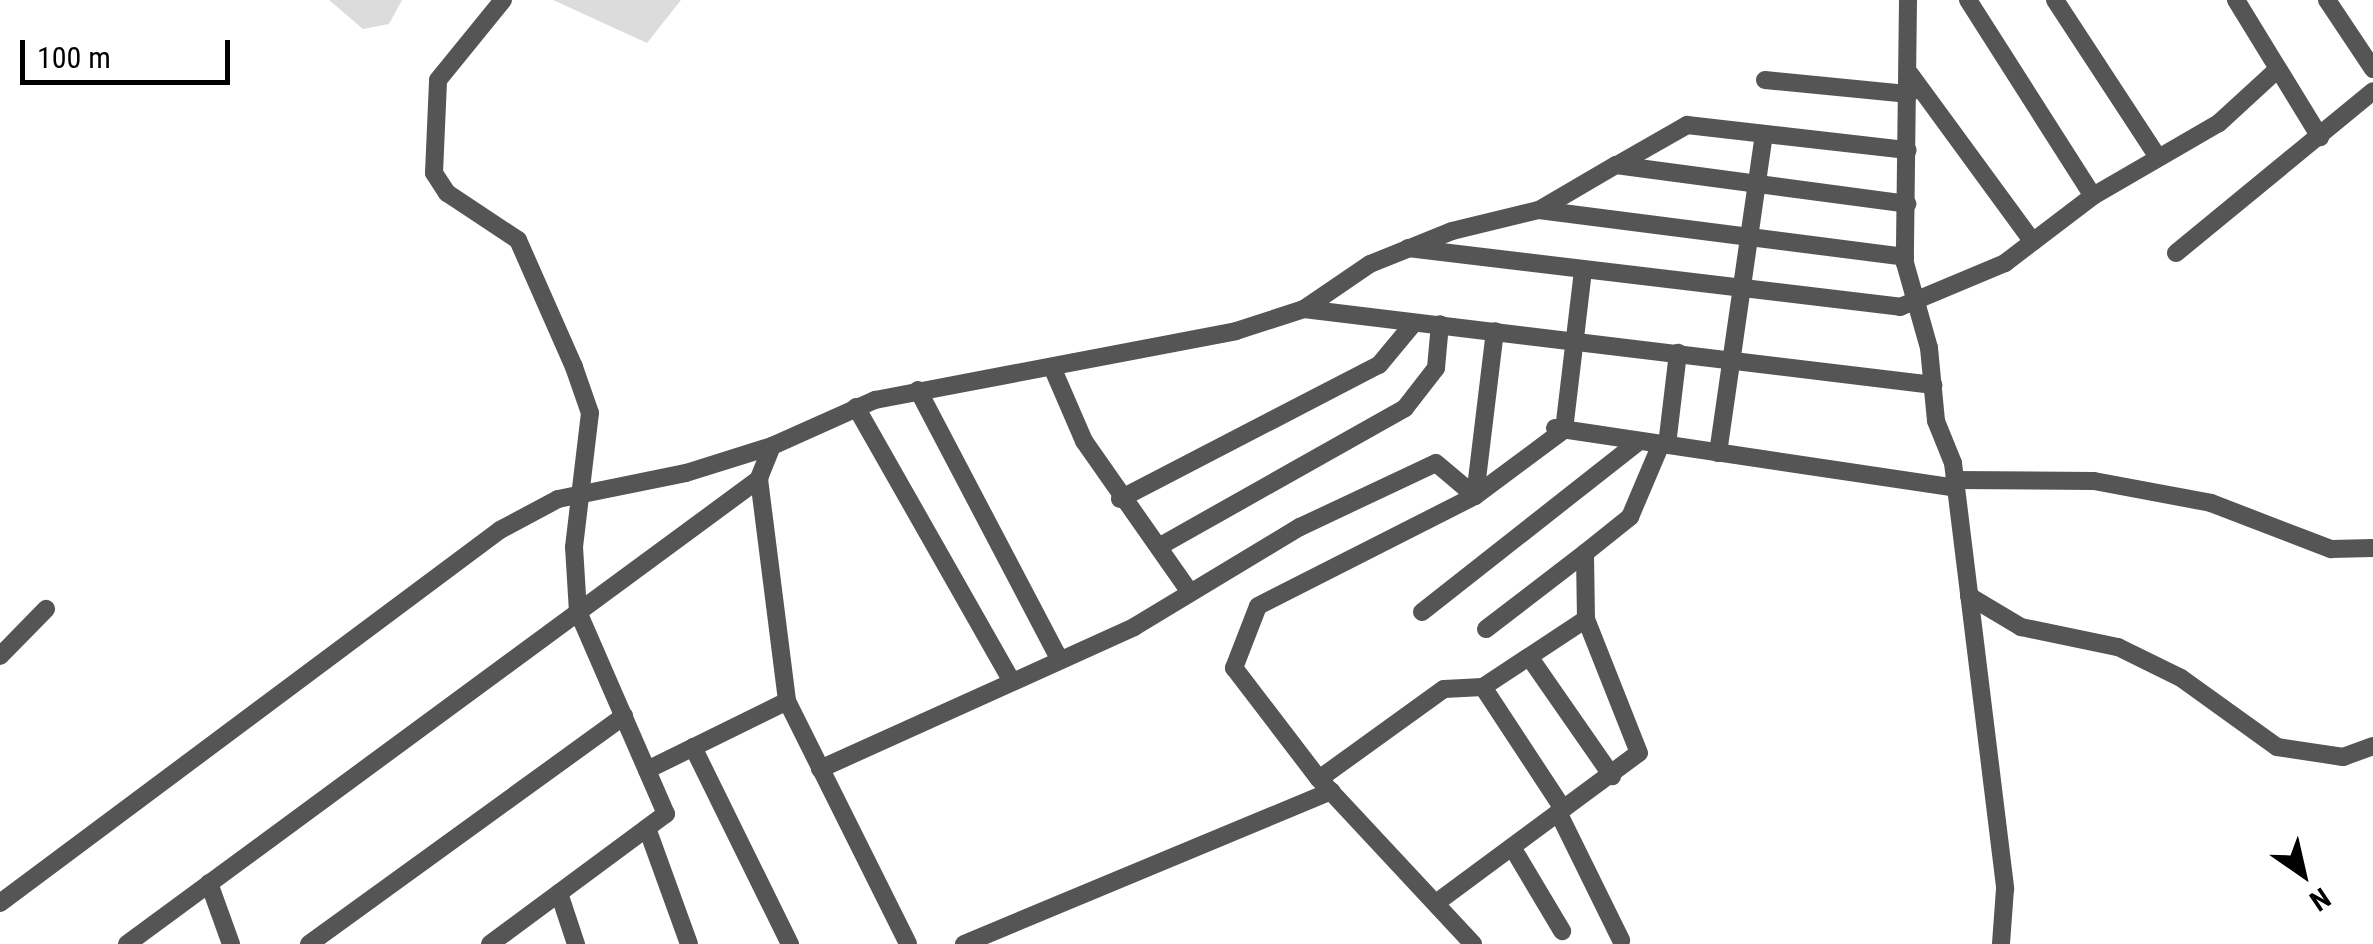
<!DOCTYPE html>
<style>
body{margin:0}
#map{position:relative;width:2373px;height:944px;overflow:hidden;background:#fff;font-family:"Roboto Condensed",sans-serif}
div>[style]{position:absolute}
.green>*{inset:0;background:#dcdcdc}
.minor>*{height:18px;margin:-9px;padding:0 9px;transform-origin:9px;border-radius:9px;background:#555}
span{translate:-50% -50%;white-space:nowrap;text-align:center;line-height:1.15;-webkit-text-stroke:8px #fff;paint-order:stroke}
.north{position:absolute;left:2253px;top:824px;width:100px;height:100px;-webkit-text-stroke:8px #fff;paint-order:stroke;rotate:146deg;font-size:28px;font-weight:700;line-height:40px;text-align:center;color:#000}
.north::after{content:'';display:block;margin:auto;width:35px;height:45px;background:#000;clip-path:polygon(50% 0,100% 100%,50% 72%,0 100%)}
.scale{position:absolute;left:20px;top:40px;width:210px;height:45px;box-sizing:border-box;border:5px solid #000;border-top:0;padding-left:12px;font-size:30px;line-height:35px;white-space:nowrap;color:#000;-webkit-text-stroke:8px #fff;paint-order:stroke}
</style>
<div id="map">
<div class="green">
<div style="clip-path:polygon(329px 0,402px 0,389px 24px,363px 29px)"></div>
<div style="clip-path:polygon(553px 0,681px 0,647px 43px)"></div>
</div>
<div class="minor">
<div style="left:1908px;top:0;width:263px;rotate:90.7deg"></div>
<div style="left:1905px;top:263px;width:88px;rotate:74.2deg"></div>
<div style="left:1929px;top:348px;width:73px;rotate:84.5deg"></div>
<div style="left:1936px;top:421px;width:45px;rotate:68deg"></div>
<div style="left:1953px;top:463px;width:429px;rotate:83deg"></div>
<div style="left:2005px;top:889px;width:55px;rotate:94.2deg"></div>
<div style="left:1968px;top:0;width:232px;rotate:57.5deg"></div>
<div style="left:2055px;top:0;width:186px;rotate:56.8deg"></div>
<div style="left:2236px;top:0;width:161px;rotate:58.5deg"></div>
<div style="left:2327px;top:0;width:83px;rotate:56.3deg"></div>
<div style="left:1910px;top:74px;width:208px;rotate:53.8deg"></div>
<div style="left:1765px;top:80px;width:145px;rotate:5.6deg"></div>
<div style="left:1617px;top:165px;width:81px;rotate:-29.7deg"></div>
<div style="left:1687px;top:125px;width:222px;rotate:6.5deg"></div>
<div style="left:1539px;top:210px;width:89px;rotate:-30.3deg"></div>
<div style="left:1616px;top:165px;width:294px;rotate:7.6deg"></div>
<div style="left:1408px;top:248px;width:496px;rotate:6.8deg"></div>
<div style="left:1900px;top:307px;width:114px;rotate:-22.7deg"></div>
<div style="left:2005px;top:263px;width:111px;rotate:-37.3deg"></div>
<div style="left:2093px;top:196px;width:146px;rotate:-30.1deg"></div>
<div style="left:2219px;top:123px;width:80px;rotate:-42.5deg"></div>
<div style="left:2176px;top:253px;width:255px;rotate:-39.4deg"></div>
<div style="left:1304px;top:309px;width:80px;rotate:-34.3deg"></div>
<div style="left:1370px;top:264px;width:88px;rotate:-21.9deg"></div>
<div style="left:1452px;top:231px;width:89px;rotate:-13.6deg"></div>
<div style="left:1539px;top:210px;width:369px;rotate:7.3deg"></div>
<div style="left:1052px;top:367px;width:81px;rotate:66.6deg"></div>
<div style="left:1084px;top:441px;width:183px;rotate:55deg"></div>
<div style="left:918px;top:390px;width:305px;rotate:62.3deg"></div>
<div style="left:856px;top:407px;width:316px;rotate:60.4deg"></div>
<div style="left:1555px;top:428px;width:404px;rotate:8.5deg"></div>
<div style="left:1667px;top:445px;width:93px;rotate:-83.2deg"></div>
<div style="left:772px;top:446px;width:35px;rotate:112deg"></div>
<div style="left:759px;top:479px;width:224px;rotate:82.8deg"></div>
<div style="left:787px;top:701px;width:271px;rotate:63.5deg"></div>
<div style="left:1718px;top:453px;width:322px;rotate:-81.8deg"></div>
<div style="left:1954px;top:480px;width:140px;rotate:0.4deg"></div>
<div style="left:2094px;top:481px;width:119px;rotate:10.6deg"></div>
<div style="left:2211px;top:503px;width:129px;rotate:21deg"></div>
<div style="left:2331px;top:549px;width:42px;rotate:-1.4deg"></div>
<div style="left:1475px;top:496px;width:166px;rotate:-83.1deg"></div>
<div style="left:1120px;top:499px;width:292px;rotate:-27.4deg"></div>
<div style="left:1379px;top:365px;width:53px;rotate:-50.3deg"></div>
<div style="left:1162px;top:545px;width:279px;rotate:-29.4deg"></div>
<div style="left:1405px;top:408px;width:51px;rotate:-52.2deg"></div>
<div style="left:1436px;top:368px;width:44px;rotate:-84.8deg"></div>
<div style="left:1969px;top:596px;width:61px;rotate:30.8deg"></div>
<div style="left:2021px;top:627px;width:99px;rotate:11.7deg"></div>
<div style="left:2118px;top:647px;width:70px;rotate:26.2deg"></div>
<div style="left:2181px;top:678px;width:118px;rotate:35.7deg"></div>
<div style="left:2277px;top:747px;width:67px;rotate:8.6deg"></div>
<div style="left:2343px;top:757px;width:32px;rotate:-20deg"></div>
<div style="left:1422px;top:612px;width:276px;rotate:-38.2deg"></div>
<div style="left:1486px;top:629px;width:125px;rotate:-37.5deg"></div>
<div style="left:0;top:656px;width:66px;rotate:-45.6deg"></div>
<div style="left:1530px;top:658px;width:144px;rotate:55.2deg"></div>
<div style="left:1483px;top:687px;width:146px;rotate:56.7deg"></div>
<div style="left:693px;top:747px;width:220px;rotate:63.8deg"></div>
<div style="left:820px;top:769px;width:345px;rotate:-24.3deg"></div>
<div style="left:1134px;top:627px;width:194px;rotate:-31.1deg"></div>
<div style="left:1300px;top:527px;width:150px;rotate:-25.2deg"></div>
<div style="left:1436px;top:463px;width:51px;rotate:40.2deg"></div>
<div style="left:647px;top:770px;width:156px;rotate:-26.2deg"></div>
<div style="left:1319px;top:779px;width:154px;rotate:-35.8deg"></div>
<div style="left:1444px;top:689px;width:39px;rotate:-3deg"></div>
<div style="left:1483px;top:687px;width:123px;rotate:-33.4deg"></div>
<div style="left:1586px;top:619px;width:66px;rotate:-90.9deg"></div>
<div style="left:1585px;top:553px;width:58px;rotate:-38.7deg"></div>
<div style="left:1630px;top:517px;width:79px;rotate:-67deg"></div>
<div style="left:1558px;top:812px;width:143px;rotate:63.8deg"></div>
<div style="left:647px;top:828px;width:123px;rotate:70.1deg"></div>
<div style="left:1512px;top:847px;width:98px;rotate:59.2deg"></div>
<div style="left:209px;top:883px;width:65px;rotate:70.2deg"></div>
<div style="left:559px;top:893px;width:54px;rotate:71.6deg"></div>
<div style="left:0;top:903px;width:624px;rotate:-36.72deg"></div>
<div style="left:500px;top:530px;width:66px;rotate:-28.1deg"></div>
<div style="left:558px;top:499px;width:131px;rotate:-11.5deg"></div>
<div style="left:686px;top:473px;width:90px;rotate:-17.4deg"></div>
<div style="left:772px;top:446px;width:113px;rotate:-24.1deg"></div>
<div style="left:875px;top:400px;width:368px;rotate:-10.8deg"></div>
<div style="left:1236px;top:331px;width:71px;rotate:-17.9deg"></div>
<div style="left:1304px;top:309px;width:634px;rotate:6.89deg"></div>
<div style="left:1436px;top:903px;width:252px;rotate:-36.5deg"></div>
<div style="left:1639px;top:753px;width:144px;rotate:-111.6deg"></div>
<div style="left:127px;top:944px;width:785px;rotate:-36.34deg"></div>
<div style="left:309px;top:944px;width:389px;rotate:-35.9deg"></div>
<div style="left:490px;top:944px;width:219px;rotate:-36.5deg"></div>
<div style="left:666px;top:814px;width:220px;rotate:-113.5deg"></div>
<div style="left:578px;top:612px;width:65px;rotate:-93.5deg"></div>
<div style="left:574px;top:547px;width:135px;rotate:-83.2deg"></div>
<div style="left:590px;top:413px;width:49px;rotate:-109.2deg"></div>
<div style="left:574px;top:367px;width:139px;rotate:-113.8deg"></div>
<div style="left:518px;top:240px;width:85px;rotate:-146.5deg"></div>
<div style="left:447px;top:193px;width:24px;rotate:-123deg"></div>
<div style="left:434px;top:173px;width:93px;rotate:-87.5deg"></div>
<div style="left:438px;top:80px;width:103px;rotate:-50.9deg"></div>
<div style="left:964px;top:944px;width:398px;rotate:-22.6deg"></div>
<div style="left:1473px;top:944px;width:226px;rotate:-133deg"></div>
<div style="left:1319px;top:779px;width:140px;rotate:-127.4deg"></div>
<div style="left:1234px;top:668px;width:66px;rotate:-68.8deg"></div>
<div style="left:1258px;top:606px;width:243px;rotate:-26.9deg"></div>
<div style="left:1475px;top:496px;width:111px;rotate:-36.6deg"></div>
<div style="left:1564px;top:430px;width:161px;rotate:-83.2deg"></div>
</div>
<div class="north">N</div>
<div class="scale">100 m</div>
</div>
